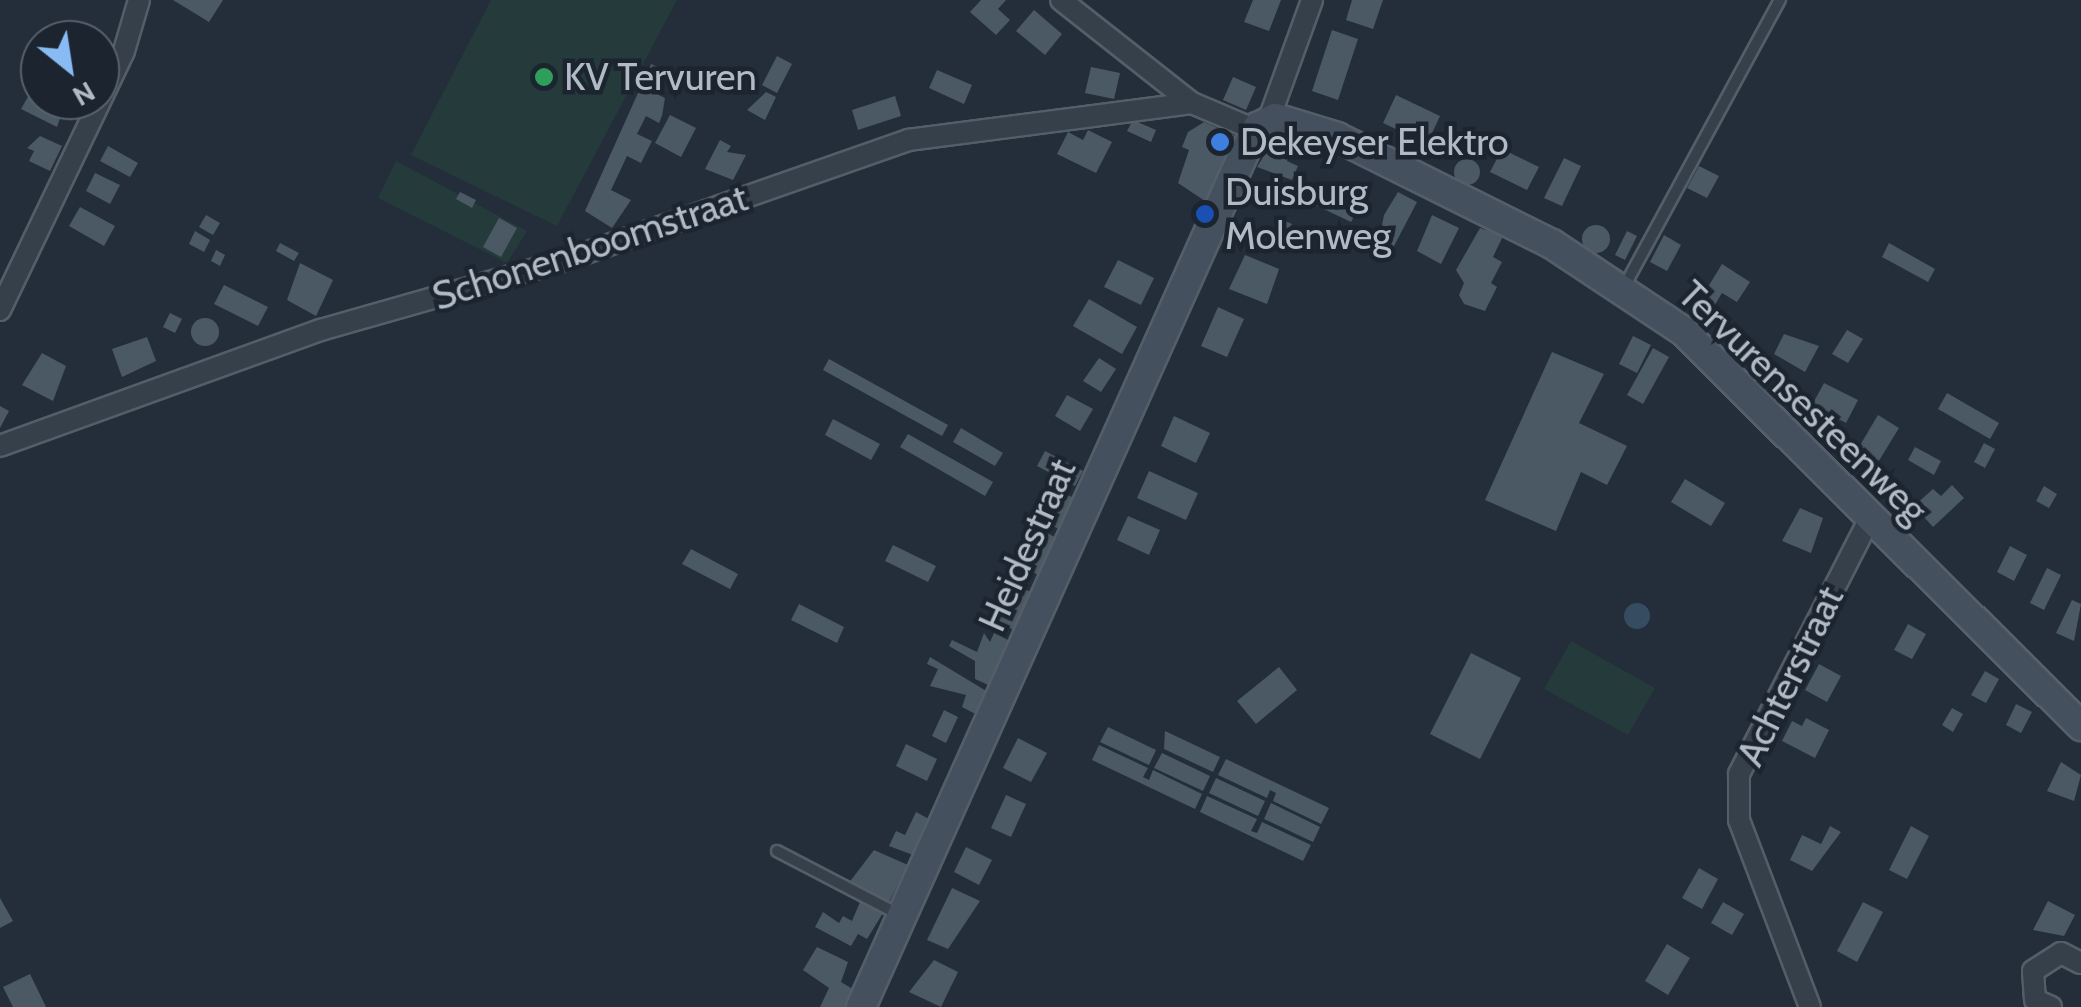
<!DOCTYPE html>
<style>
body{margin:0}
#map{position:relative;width:2081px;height:1007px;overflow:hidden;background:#232e3a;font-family:Cabin,sans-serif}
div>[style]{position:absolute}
.green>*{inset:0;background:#253a3b}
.water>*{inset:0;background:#364c60}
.round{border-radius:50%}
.building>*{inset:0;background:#4b5965}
.roads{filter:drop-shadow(2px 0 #545e68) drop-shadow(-2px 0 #545e68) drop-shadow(0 2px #545e68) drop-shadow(0 -2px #545e68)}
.lane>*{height:10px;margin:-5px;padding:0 5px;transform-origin:5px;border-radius:5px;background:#36404a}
.street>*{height:20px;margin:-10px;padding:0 10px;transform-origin:10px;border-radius:10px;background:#36404a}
.secondary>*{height:28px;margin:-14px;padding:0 14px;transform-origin:14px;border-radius:14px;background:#44505d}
.dots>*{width:28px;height:28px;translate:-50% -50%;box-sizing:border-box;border:5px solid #1c252f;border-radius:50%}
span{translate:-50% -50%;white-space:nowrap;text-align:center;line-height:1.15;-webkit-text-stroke:9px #1c252f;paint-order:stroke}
.poi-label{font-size:38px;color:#b1bbc6}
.left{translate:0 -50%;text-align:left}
.street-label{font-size:38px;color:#b1bbc6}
.north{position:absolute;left:20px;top:20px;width:100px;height:100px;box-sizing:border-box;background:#1c252f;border:2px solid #58616b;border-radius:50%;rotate:150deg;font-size:28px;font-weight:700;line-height:40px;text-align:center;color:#b1bbc6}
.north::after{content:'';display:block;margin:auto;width:35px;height:45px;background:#88bbf4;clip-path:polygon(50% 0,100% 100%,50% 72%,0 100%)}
</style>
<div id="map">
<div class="green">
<div style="clip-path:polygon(491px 0,677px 0,557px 226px,411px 155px)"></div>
<div style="clip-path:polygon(396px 161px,527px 231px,507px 263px,378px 198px)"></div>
<div style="clip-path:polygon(1571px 641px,1655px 688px,1628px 735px,1544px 689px)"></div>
</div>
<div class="water">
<div class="round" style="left:1624px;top:603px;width:26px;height:26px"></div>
</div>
<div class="building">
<div style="clip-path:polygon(173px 0,223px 0,209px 22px)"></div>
<div style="clip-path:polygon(981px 0,1006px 0,998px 9px,1010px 20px,996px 35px,970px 12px)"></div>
<div style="clip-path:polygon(1253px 0,1281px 0,1269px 31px,1244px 22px)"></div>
<div style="clip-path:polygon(1352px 0,1383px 0,1373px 29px,1346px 20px)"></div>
<div style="clip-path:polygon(1034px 10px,1062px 34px,1045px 55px,1016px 31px)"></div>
<div style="clip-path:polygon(1332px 30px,1358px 39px,1338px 100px,1312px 91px)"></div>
<div style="clip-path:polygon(777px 56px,792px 64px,777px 93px,762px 85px)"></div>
<div style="clip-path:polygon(651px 64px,662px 69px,651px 91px,665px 98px,662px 116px,659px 123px,646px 116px,637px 134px,652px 141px,641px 163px,627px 156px,611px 190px,631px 200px,612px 228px,585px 211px)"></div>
<div style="clip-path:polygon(1091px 67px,1120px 73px,1114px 99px,1085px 93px)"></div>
<div style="clip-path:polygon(937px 70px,972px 85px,964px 104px,929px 88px)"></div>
<div style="clip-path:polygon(1233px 77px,1256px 87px,1246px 110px,1223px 100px)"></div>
<div style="clip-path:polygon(37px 81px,40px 100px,66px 100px,57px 127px,21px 109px)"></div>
<div style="clip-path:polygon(766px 92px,776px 97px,765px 120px,747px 110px)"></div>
<div style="clip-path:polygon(1396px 95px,1440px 116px,1427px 144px,1383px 123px)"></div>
<div style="clip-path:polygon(895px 96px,901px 116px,858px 130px,852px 110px)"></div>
<div style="clip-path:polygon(670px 115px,696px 128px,681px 157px,655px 143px)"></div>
<div style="clip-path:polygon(1133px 120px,1156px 130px,1151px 142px,1127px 131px)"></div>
<div style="clip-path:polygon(1204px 122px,1234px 135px,1208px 203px,1178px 183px,1189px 150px,1182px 147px,1188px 132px)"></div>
<div style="clip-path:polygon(1088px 130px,1112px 142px,1096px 173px,1057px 154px,1068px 132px,1083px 140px)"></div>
<div style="clip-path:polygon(40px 136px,62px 146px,50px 171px,29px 161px,34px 151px,27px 148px)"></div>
<div style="clip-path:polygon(1276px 136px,1295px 141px,1287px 161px,1298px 166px,1292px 180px,1257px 167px)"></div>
<div style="clip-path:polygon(720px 140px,731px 146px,727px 152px,746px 155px,733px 180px,705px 169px)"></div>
<div style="clip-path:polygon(108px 146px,138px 163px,130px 177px,100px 161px)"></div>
<div style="clip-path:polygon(1502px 149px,1539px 167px,1527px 190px,1490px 172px)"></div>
<div style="clip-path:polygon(1564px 158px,1581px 166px,1562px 206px,1544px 198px)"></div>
<div class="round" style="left:1454px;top:159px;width:26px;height:26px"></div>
<div style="clip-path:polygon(1699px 166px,1719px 176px,1707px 198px,1687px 188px)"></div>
<div style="clip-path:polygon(95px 173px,120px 185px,110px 204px,86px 191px)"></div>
<div style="clip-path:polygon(1322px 187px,1344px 198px,1349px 187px,1366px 194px,1351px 222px,1313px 204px)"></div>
<div style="clip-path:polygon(460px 192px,476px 200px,472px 208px,456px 199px)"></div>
<div style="clip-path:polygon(1398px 192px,1417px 202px,1393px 248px,1379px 241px,1384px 215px)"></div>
<div style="clip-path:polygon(80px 207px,115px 226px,104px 246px,69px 226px)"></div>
<div style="clip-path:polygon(206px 215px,220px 223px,213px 235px,199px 227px)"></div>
<div style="clip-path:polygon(1432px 215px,1459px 228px,1441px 264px,1417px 251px)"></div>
<div style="clip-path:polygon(499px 218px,517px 228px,501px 257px,483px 247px)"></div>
<div style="clip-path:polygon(1283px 220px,1292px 224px,1278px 244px,1272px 241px)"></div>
<div class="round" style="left:1582px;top:225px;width:28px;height:28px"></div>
<div style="clip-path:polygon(1480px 228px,1503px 236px,1493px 257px,1502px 262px,1491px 283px,1497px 287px,1485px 311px,1464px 304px,1459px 295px,1464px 283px,1456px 270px)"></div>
<div style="clip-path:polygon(195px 231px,210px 240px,204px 252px,189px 244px)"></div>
<div style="clip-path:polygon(1627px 231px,1637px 236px,1625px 260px,1615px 255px)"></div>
<div style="clip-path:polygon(1664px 235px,1681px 245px,1667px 271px,1650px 262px)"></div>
<div style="clip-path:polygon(280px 243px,299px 253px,294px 261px,276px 251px)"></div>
<div style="clip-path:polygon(1889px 243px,1935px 269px,1928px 282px,1882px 257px)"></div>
<div style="clip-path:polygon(216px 250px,225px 255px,220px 266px,211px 261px)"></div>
<div style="clip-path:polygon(1245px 255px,1279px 269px,1267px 304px,1229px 289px)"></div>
<div style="clip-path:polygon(1118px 260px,1154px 278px,1141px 305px,1104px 287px)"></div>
<div style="clip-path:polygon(300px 263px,333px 280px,316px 316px,287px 300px)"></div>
<div style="clip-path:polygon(1722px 264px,1750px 282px,1737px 302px,1722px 293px,1710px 313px,1697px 305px)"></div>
<div style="clip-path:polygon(224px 285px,268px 307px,258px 326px,214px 304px)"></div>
<div style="clip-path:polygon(1089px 299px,1137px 327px,1122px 354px,1073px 326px)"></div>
<div style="clip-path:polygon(1218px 307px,1244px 319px,1227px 357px,1201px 346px)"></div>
<div style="clip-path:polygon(170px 313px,182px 319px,175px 333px,163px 327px)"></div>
<div class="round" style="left:191px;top:318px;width:28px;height:28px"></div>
<div style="clip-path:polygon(1847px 330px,1863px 339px,1848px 363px,1832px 354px)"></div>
<div style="clip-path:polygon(1784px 334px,1819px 346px,1805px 372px,1774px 354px)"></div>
<div style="clip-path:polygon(1633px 336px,1651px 345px,1637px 373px,1619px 364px)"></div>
<div style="clip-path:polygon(147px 337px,156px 361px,122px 377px,112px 349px)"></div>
<div style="clip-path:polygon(1653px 348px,1669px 357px,1643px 404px,1627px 395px)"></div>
<div style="clip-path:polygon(1552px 352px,1604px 374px,1579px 423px,1627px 446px,1607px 485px,1581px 472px,1556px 531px,1485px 500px)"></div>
<div style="clip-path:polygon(42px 353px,66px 366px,53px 401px,22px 385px)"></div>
<div style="clip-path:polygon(1099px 358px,1116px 369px,1101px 392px,1083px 381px)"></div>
<div style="clip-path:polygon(829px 359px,948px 425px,942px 436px,823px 370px)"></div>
<div style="clip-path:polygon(1824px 383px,1858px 400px,1846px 423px,1812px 405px)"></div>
<div style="clip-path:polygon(1947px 393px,1999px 423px,1990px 439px,1938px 409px)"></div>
<div style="clip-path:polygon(1067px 395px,1093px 409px,1080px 431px,1055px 416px)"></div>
<div style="clip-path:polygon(0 406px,9px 411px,0 428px)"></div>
<div style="clip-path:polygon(1878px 415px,1899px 428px,1877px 464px,1856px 452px)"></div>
<div style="clip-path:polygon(1174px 416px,1210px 433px,1196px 463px,1161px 446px)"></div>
<div style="clip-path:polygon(833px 419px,880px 444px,871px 460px,825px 435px)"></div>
<div style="clip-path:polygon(961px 428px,1003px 453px,995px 466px,953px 442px)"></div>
<div style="clip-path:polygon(908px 434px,993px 482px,985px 496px,900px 447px)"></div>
<div style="clip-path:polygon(1984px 443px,1995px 449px,1985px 468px,1974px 462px)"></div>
<div style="clip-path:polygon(1915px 447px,1941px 461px,1934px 475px,1908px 460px)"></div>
<div style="clip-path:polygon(1045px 451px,1083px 471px,1075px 486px,1037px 466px)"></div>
<div style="clip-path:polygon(1149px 471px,1198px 493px,1186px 520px,1137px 498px)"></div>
<div style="clip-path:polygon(1685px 479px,1725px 503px,1711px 526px,1671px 502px)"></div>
<div style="clip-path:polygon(1952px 485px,1964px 498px,1933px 527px,1914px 506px,1933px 489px,1941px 496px)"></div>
<div style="clip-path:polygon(2044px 486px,2057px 494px,2049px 508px,2036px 501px)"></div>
<div style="clip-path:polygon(1053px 488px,1074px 498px,1059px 529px,1038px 519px)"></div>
<div style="clip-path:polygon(1800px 508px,1823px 518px,1811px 553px,1782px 541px)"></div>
<div style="clip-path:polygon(1128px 516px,1160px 530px,1149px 555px,1117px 540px)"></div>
<div style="clip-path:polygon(1038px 528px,1060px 540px,1040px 576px,1018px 564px)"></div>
<div style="clip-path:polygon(893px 545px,936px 566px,928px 582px,885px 561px)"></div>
<div style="clip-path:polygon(2010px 546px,2027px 555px,2014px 581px,1997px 572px)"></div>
<div style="clip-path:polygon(691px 549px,738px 574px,730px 589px,682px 564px)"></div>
<div style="clip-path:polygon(2047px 568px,2061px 575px,2044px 610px,2030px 603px)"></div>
<div style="clip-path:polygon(1009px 582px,1031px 592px,1014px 630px,992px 620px)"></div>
<div style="clip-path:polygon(2072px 600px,2081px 604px,2074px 641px,2056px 633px)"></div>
<div style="clip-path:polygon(799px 604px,844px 627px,837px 643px,791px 620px)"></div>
<div style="clip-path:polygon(1908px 624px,1926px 634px,1912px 659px,1894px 650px)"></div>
<div style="clip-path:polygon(984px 633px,990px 642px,994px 633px,1016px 644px,997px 689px,975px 679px,975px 661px,949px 646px,952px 640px,977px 652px)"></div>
<div style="clip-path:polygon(1471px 653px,1521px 678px,1480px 759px,1430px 734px)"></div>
<div style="clip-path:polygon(930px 657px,993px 695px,983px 718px,962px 707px,966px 695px,930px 686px,938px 669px,927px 664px)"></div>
<div style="clip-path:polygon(1819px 664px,1841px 676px,1827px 702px,1805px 690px)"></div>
<div style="clip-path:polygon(1279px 667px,1297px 690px,1256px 724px,1237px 701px)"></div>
<div style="clip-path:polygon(1985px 671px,1999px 679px,1986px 703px,1971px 695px)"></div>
<div style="clip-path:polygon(2016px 704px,2032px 712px,2021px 733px,2006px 725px)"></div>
<div style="clip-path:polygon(1952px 708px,1963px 714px,1953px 732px,1942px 725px)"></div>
<div style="clip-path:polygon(944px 710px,958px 717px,946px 743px,932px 736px)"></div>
<div style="clip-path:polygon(1806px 718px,1829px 730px,1815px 758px,1782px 741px,1792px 721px,1802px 726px)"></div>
<div style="clip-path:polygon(1108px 727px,1156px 750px,1149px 765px,1100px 742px)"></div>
<div style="clip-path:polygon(1165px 731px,1220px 757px,1213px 772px,1164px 749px)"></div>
<div style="clip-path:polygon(1018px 738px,1047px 753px,1031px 782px,1003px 768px)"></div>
<div style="clip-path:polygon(906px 744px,937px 759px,927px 781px,896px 766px)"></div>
<div style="clip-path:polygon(1099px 745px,1148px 768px,1143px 777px,1149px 780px,1153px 770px,1202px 794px,1195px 809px,1092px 760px)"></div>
<div style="clip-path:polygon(1162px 753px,1210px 776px,1203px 791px,1154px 768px)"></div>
<div style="clip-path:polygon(1226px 759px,1329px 808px,1321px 824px,1273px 801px,1276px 793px,1270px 790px,1267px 798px,1218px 775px)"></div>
<div style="clip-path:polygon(2061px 762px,2081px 775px,2074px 801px,2047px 791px)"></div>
<div style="clip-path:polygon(1216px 778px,1265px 801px,1258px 816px,1209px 793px)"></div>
<div style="clip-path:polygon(1006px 795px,1026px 804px,1011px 837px,991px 828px)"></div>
<div style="clip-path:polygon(1207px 796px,1257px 819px,1251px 831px,1257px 833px,1262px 822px,1311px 845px,1303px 861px,1200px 812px)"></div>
<div style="clip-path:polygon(1271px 803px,1320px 827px,1313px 842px,1264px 819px)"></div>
<div style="clip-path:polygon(916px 812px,931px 820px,921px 858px,889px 846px,896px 831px,905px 835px)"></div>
<div style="clip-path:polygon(1830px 826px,1841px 832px,1812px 871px,1790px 860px,1802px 835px,1821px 844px)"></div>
<div style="clip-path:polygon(1911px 826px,1929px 836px,1907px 879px,1889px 870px)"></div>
<div style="clip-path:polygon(966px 847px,992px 860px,979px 885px,954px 872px)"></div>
<div style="clip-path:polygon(874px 850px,908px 865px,888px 904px,848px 884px)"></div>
<div style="clip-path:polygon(1699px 868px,1718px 879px,1702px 909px,1682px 898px)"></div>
<div style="clip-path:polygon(952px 888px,980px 901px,948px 949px,927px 940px)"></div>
<div style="clip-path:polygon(0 898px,13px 921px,0 928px)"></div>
<div style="clip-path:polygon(2048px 901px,2075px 915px,2064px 936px,2033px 930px)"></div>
<div style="clip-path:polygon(860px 902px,883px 913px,867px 939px,858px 934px,851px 946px,815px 927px,823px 912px,839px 923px,843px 916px,852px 921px)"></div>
<div style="clip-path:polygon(1723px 902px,1744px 914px,1732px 935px,1711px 923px)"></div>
<div style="clip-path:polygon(1863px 902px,1883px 912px,1857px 962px,1837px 951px)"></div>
<div style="clip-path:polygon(1667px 944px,1690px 958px,1668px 995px,1645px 981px)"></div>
<div style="clip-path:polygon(817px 947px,848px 962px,841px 982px,856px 991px,847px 1007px,820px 1007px,829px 988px,803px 970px)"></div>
<div style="clip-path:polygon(934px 960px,958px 972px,941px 1007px,909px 992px)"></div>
<div style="clip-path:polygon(30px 974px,46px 1007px,13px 1007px,3px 987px)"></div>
</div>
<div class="roads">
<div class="lane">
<div style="left:1624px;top:287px;width:327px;rotate:-61.5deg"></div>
<div style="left:777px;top:851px;width:139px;rotate:27.5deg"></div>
</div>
<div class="street">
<div style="left:1061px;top:0;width:167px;rotate:38.2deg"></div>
<div style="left:1192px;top:103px;width:69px;rotate:22.9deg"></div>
<div style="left:1269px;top:119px;width:127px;rotate:-70.1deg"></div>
<div style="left:0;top:310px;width:287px;rotate:-64.4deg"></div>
<div style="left:124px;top:51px;width:53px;rotate:-73.6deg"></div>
<div style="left:0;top:446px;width:341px;rotate:-19.9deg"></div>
<div style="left:321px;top:330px;width:252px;rotate:-15.9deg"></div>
<div style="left:563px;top:261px;width:366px;rotate:-19.3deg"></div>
<div style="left:908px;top:140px;width:286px;rotate:-7.4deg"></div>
<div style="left:1810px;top:1007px;width:200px;rotate:-110.8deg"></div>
<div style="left:1739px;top:820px;width:46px;rotate:-90deg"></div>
<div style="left:1739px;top:774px;width:288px;rotate:-62.9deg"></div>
<div style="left:2051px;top:1007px;width:17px;rotate:-156deg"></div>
<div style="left:2035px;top:1000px;width:29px;rotate:-94deg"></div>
<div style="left:2033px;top:971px;width:33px;rotate:-33deg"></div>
<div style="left:2061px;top:953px;width:22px;rotate:27deg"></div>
</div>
<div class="secondary">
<div style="left:861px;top:1007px;width:936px;rotate:-65.84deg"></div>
<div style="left:1244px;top:153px;width:30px;rotate:-62deg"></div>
<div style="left:1258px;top:127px;width:19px;rotate:-28deg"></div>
<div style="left:1275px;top:118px;width:65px;rotate:17deg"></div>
<div style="left:1337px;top:137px;width:240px;rotate:26.5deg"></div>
<div style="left:1552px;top:244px;width:157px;rotate:33.6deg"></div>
<div style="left:1683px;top:331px;width:561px;rotate:44.78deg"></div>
</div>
</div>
<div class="dots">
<div style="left:544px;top:77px;background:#2e9e5b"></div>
<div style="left:1220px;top:142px;background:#3f7fe0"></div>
<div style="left:1205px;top:214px;background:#1a4fb4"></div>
</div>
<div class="poi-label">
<span class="left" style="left:564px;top:77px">KV Tervuren</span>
<span class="left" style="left:1240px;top:142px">Dekeyser Elektro</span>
<span class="left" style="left:1225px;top:214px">Duisburg<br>Molenweg</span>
</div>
<div class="street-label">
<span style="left:590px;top:247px;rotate:-18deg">Schonenboomstraat</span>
<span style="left:1803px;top:402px;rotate:44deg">Tervurensesteenweg</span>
<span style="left:1027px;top:545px;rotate:-66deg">Heidestraat</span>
<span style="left:1790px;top:676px;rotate:-64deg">Achterstraat</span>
</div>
<div class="north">N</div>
</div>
